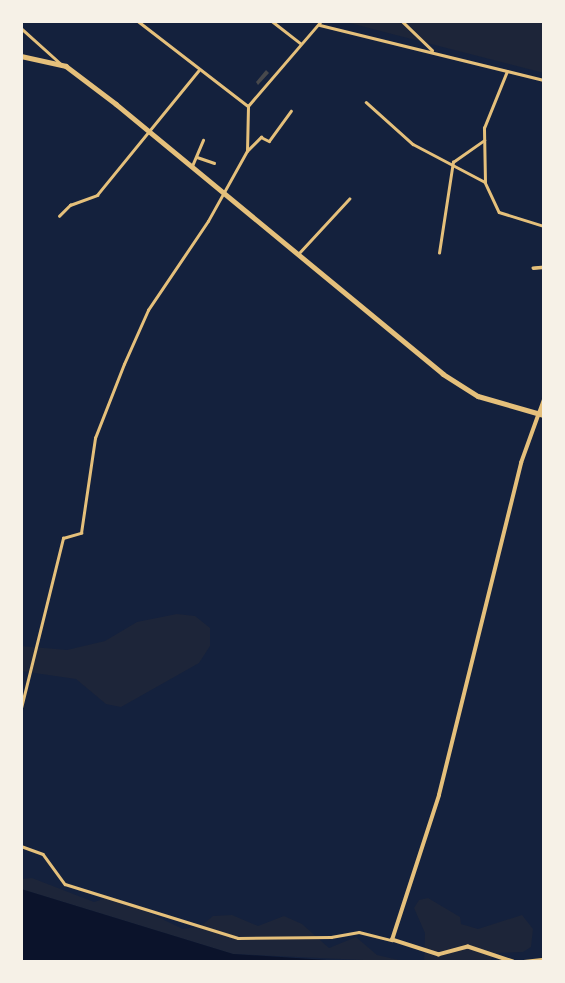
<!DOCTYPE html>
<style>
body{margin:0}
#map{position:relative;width:565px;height:983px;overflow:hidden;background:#14213d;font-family:"Alegreya Sans",sans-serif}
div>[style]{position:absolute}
.green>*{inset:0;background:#1d2539}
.water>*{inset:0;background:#0b132b}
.building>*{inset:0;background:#48494c}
.minor>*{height:2.5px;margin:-1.25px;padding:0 1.25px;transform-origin:1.25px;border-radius:1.25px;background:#e5c07b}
.tertiary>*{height:3.5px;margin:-1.75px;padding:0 1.75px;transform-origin:1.75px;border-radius:1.75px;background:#e5c07b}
.secondary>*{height:4.5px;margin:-2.25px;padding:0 2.25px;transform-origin:2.25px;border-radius:2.25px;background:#e5c07b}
.primary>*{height:4.5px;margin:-2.25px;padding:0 2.25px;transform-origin:2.25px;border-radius:2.25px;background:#e5c07b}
span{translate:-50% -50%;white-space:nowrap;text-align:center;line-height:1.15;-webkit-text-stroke:6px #f6f1e7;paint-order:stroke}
.frame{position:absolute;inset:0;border:23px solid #f6f1e7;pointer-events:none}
</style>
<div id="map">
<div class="green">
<div style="clip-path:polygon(342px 21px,544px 21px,544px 73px,392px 34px)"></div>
<div style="clip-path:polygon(177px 614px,195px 616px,210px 628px,210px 646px,199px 663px,121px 707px,106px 704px,76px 679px,21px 671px,21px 646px,67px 650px,105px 641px,137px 622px)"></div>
<div style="clip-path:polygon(32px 878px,94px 902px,110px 897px,124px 901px,183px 929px,201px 926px,213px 916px,232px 915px,258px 926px,284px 916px,302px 924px,329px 948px,356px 937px,377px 955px,407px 962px,233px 954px,21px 889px,21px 879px)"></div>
<div style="clip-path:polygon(428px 898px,460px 917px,461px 924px,478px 929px,522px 915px,533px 929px,531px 947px,523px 952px,496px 953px,489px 962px,424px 962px,425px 933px,414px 908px,419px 900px)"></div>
</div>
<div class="water">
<div style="clip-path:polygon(21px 889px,233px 954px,357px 962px,21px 962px)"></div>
</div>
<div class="building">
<div style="clip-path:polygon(266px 70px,269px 73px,258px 85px,256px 82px)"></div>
</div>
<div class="minor">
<div style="left:138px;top:21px;width:139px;rotate:37.7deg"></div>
<div style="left:272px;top:21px;width:36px;rotate:38deg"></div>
<div style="left:402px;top:21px;width:42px;rotate:44deg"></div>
<div style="left:320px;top:25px;width:231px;rotate:13.8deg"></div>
<div style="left:21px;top:28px;width:52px;rotate:41.9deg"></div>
<div style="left:366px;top:102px;width:63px;rotate:41.8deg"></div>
<div style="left:413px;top:144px;width:81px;rotate:27.8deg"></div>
<div style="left:485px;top:182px;width:33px;rotate:65deg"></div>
<div style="left:499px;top:212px;width:47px;rotate:17.3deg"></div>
<div style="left:247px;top:151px;width:20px;rotate:-45deg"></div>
<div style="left:261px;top:137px;width:9px;rotate:27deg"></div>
<div style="left:269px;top:141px;width:37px;rotate:-54deg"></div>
<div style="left:197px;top:157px;width:18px;rotate:19deg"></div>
<div style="left:192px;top:166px;width:28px;rotate:-67deg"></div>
<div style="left:485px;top:182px;width:54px;rotate:-91.1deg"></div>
<div style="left:484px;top:128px;width:61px;rotate:-68deg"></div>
<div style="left:59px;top:216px;width:16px;rotate:-45deg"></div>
<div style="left:70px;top:205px;width:29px;rotate:-20deg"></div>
<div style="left:97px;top:195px;width:160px;rotate:-50.8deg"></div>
<div style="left:299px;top:253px;width:74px;rotate:-47.2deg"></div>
<div style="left:439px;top:253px;width:92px;rotate:-81.3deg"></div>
<div style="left:453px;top:162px;width:38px;rotate:-35deg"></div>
<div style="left:544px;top:267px;width:11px;rotate:175deg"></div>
<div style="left:533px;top:268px;width:11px;rotate:-5deg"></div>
<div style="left:21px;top:708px;width:175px;rotate:-76.1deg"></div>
<div style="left:63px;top:538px;width:19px;rotate:-16deg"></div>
<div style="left:81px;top:533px;width:96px;rotate:-81.6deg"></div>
<div style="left:95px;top:438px;width:79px;rotate:-68.6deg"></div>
<div style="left:124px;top:364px;width:59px;rotate:-66deg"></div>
<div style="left:148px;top:310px;width:107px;rotate:-56deg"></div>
<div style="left:208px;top:221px;width:80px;rotate:-60.9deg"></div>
<div style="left:247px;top:151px;width:45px;rotate:-88.7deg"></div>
<div style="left:248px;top:106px;width:112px;rotate:-49.3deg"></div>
<div style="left:21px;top:846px;width:23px;rotate:20deg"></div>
<div style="left:43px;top:854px;width:37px;rotate:54deg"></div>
<div style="left:65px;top:884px;width:181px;rotate:17.3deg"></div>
<div style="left:238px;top:938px;width:93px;rotate:-0.6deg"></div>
<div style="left:331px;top:937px;width:28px;rotate:-10deg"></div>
<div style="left:359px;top:932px;width:34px;rotate:14deg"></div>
</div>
<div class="tertiary">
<div style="left:513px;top:962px;width:47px;rotate:-161.6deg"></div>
<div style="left:468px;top:947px;width:30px;rotate:165deg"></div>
<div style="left:439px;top:955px;width:49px;rotate:-162.3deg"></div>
<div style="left:392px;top:940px;width:152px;rotate:-72deg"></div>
<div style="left:439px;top:795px;width:342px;rotate:-76.1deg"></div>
<div style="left:521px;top:463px;width:53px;rotate:-70.2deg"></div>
<div style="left:524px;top:962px;width:20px;rotate:-6deg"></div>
</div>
<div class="secondary">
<div style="left:539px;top:413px;width:15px;rotate:-70deg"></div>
</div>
<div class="primary">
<div style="left:21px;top:56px;width:46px;rotate:12.5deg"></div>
<div style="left:66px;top:66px;width:63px;rotate:37.2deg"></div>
<div style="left:116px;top:104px;width:424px;rotate:39.5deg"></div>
<div style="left:443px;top:374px;width:41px;rotate:32.2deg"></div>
<div style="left:478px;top:396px;width:69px;rotate:16.1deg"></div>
</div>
<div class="frame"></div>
</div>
